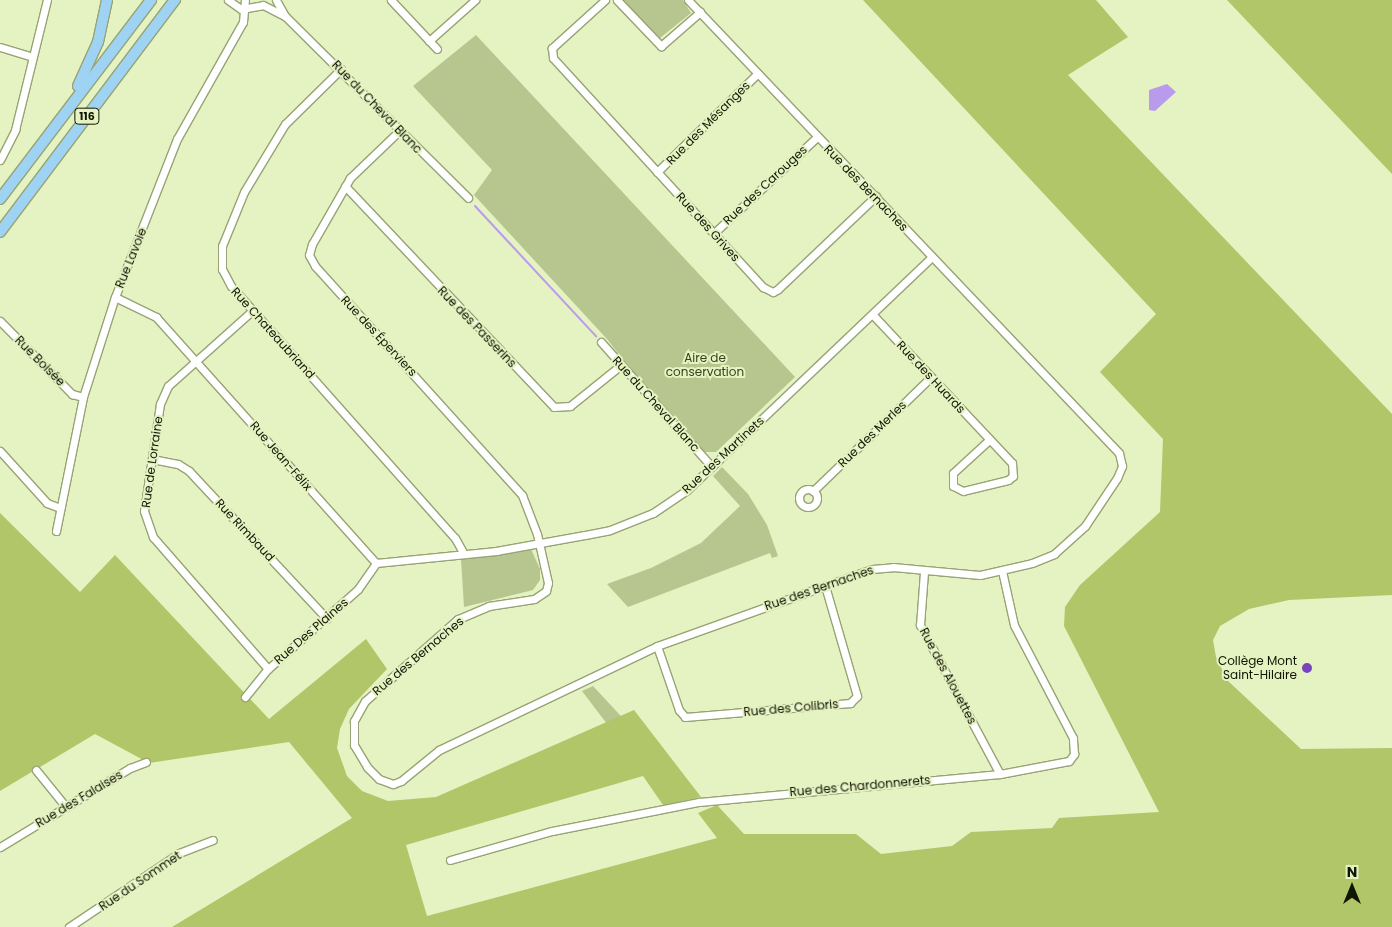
<!DOCTYPE html>
<meta charset="utf-8">
<style>
body{margin:0}
#map{position:relative;width:1392px;height:927px;overflow:hidden;background:#e5f2c1;font-family:Poppins,sans-serif}
div>[style]{position:absolute}
.green>*{inset:0;background:#b7c68e}
.forest>*{inset:0;background:#b1c669}
.water>*{inset:0;background:#b99bee}
.stream>*{height:2px;margin:-1px;padding:0 1px;transform-origin:1px;border-radius:1px;background:#b99bee}
.roads{filter:drop-shadow(1px 0 #97a375) drop-shadow(-1px 0 #97a375) drop-shadow(0 1px #97a375) drop-shadow(0 -1px #97a375)}
.minor>*{height:7px;margin:-3.5px;padding:0 3.5px;transform-origin:3.5px;border-radius:3.5px;background:#fff}
.minor>.ring{margin:-3.5px;padding:0;box-sizing:content-box;background:none;border:7px solid #fff;border-radius:50%}
.primary>*{height:10px;margin:-5px;padding:0 5px;transform-origin:5px;border-radius:5px;background:#9fd3f4}
.dots>*{width:14px;height:14px;translate:-50% -50%;box-sizing:border-box;border:2px solid #e5f2c1;border-radius:50%}
span{translate:-50% -50%;white-space:nowrap;text-align:center;line-height:1.15;-webkit-text-stroke:4px #e5f2c1;paint-order:stroke}
.shield-label span{padding:1px 4px;background:#e5f2c1;border:1px solid;border-radius:4px;-webkit-text-stroke-width:0}
.shield-label{font-size:11px;color:#111504;font-weight:700}
.street-label{font-size:12px;color:#111504}
.park-label{font-size:12px;color:#39411a}
.poi-label{font-size:12px;color:#111504}
.right{translate:-100% -50%;text-align:right}
.north{position:absolute;left:1327px;top:862px;width:50px;height:50px;-webkit-text-stroke:4px #e5f2c1;paint-order:stroke;rotate:0deg;font-size:14px;font-weight:700;line-height:20px;text-align:center;color:#111504}
.north::after{content:'';display:block;margin:auto;width:18px;height:22px;background:#111504;clip-path:polygon(50% 0,100% 100%,50% 72%,0 100%)}
</style>
<div id="map">
<div class="green">
<div style="clip-path:polygon(623px 0,683px 0,691px 13px,660px 38px)"></div>
<div style="clip-path:polygon(476px 35px,795px 377px,716px 452px,705px 452px,637px 378px,607px 339px,474px 195px,492px 170px,413px 86px)"></div>
<div style="clip-path:polygon(722px 467px,748px 494px,767px 525px,778px 556px,772px 558px,770px 553px,628px 607px,607px 584px,651px 568px,701px 543px,740px 506px,713px 476px)"></div>
<div style="clip-path:polygon(531px 549px,540px 569px,540px 580px,533px 590px,464px 607px,461px 559px)"></div>
<div style="clip-path:polygon(593px 686px,697px 798px,673px 803px,628px 743px,623px 745px,582px 691px)"></div>
</div>
<div class="forest">
<div style="clip-path:polygon(863px 0,1096px 0,1128px 37px,1068px 75px,1392px 414px,1392px 595px,1289px 600px,1249px 609px,1220px 626px,1213px 640px,1216px 657px,1227px 680px,1301px 749px,1392px 748px,1392px 927px,172px 927px,352px 818px,289px 742px,149px 763px,95px 734px,0 791px,0 513px,80px 592px,115px 555px,269px 719px,366px 639px,387px 669px,349px 709px,340px 729px,337px 748px,347px 776px,362px 791px,388px 801px,436px 797px,634px 710px,701px 797px,663px 805px,643px 776px,406px 845px,427px 916px,717px 838px,698px 813px,717px 805px,744px 834px,856px 834px,881px 854px,952px 846px,971px 832px,1052px 828px,1059px 818px,1159px 812px,1064px 626px,1065px 607px,1080px 585px,1160px 512px,1163px 439px,1100px 372px,1156px 314px)"></div>
<div style="clip-path:polygon(1227px 0,1392px 0,1392px 174px)"></div>
</div>
<div class="water">
<div style="clip-path:polygon(1167px 84px,1176px 92px,1155px 111px,1149px 110px,1149px 90px)"></div>
</div>
<div class="stream">
<div style="left:475px;top:206px;width:178px;rotate:47.1deg"></div>
</div>
<div class="roads">
<div class="minor">
<div style="left:228px;top:0;width:16px;rotate:35deg"></div>
<div style="left:241px;top:9px;width:22px;rotate:-10deg"></div>
<div style="left:263px;top:5px;width:25px;rotate:27deg"></div>
<div style="left:285px;top:16px;width:258px;rotate:44.8deg"></div>
<div style="left:276px;top:0;width:18px;rotate:61deg"></div>
<div style="left:391px;top:0;width:67px;rotate:46.8deg"></div>
<div style="left:605px;top:0;width:72px;rotate:137.8deg"></div>
<div style="left:552px;top:48px;width:10px;rotate:84deg"></div>
<div style="left:553px;top:58px;width:311px;rotate:47.5deg"></div>
<div style="left:763px;top:287px;width:11px;rotate:27deg"></div>
<div style="left:773px;top:292px;width:6px;rotate:-31deg"></div>
<div style="left:778px;top:289px;width:135px;rotate:-43.5deg"></div>
<div style="left:617px;top:0;width:64px;rotate:46.3deg"></div>
<div style="left:661px;top:46px;width:52px;rotate:-41.1deg"></div>
<div style="left:429px;top:41px;width:62px;rotate:-41.7deg"></div>
<div style="left:0;top:47px;width:34px;rotate:17deg"></div>
<div style="left:341px;top:69px;width:78px;rotate:135.5deg"></div>
<div style="left:285px;top:124px;width:79px;rotate:121.1deg"></div>
<div style="left:244px;top:192px;width:58px;rotate:112.2deg"></div>
<div style="left:222px;top:246px;width:23px;rotate:90deg"></div>
<div style="left:222px;top:269px;width:19px;rotate:62deg"></div>
<div style="left:231px;top:286px;width:337px;rotate:48.4deg"></div>
<div style="left:455px;top:538px;width:18px;rotate:61deg"></div>
<div style="left:399px;top:131px;width:68px;rotate:136.2deg"></div>
<div style="left:350px;top:178px;width:76px;rotate:119.9deg"></div>
<div style="left:312px;top:244px;width:11px;rotate:105deg"></div>
<div style="left:309px;top:255px;width:13px;rotate:61deg"></div>
<div style="left:315px;top:266px;width:309px;rotate:47.9deg"></div>
<div style="left:522px;top:495px;width:42px;rotate:69deg"></div>
<div style="left:537px;top:534px;width:50px;rotate:77.3deg"></div>
<div style="left:548px;top:583px;width:8px;rotate:104deg"></div>
<div style="left:546px;top:591px;width:14px;rotate:146deg"></div>
<div style="left:534px;top:599px;width:46px;rotate:171.2deg"></div>
<div style="left:489px;top:606px;width:34px;rotate:157deg"></div>
<div style="left:458px;top:619px;width:124px;rotate:138.6deg"></div>
<div style="left:365px;top:701px;width:23px;rotate:119deg"></div>
<div style="left:354px;top:721px;width:24px;rotate:90deg"></div>
<div style="left:354px;top:745px;width:26px;rotate:59deg"></div>
<div style="left:367px;top:767px;width:17px;rotate:45deg"></div>
<div style="left:379px;top:779px;width:15px;rotate:20deg"></div>
<div style="left:393px;top:784px;width:9px;rotate:-21deg"></div>
<div style="left:401px;top:781px;width:49px;rotate:-39.2deg"></div>
<div style="left:439px;top:750px;width:242px;rotate:-25.5deg"></div>
<div style="left:657px;top:646px;width:228px;rotate:-19.7deg"></div>
<div style="left:872px;top:569px;width:21px;rotate:-5deg"></div>
<div style="left:893px;top:567px;width:87px;rotate:5.3deg"></div>
<div style="left:980px;top:575px;width:53px;rotate:-13deg"></div>
<div style="left:1032px;top:563px;width:24px;rotate:-22deg"></div>
<div style="left:1054px;top:554px;width:42px;rotate:-42.1deg"></div>
<div style="left:1085px;top:526px;width:58px;rotate:-56.3deg"></div>
<div style="left:1117px;top:478px;width:13px;rotate:-67deg"></div>
<div style="left:1122px;top:466px;width:13px;rotate:-103deg"></div>
<div style="left:1119px;top:453px;width:625px;rotate:-133.57deg"></div>
<div style="left:0;top:160px;width:34px;rotate:-63deg"></div>
<div style="left:15px;top:130px;width:134px;rotate:-76.2deg"></div>
<div style="left:657px;top:172px;width:141px;rotate:-44.4deg"></div>
<div style="left:345px;top:186px;width:304px;rotate:46.6deg"></div>
<div style="left:554px;top:407px;width:16px;rotate:-4deg"></div>
<div style="left:570px;top:406px;width:65px;rotate:-38.8deg"></div>
<div style="left:714px;top:233px;width:141px;rotate:-43deg"></div>
<div style="left:115px;top:297px;width:46px;rotate:26deg"></div>
<div style="left:156px;top:317px;width:330px;rotate:48.2deg"></div>
<div style="left:253px;top:310px;width:114px;rotate:138.2deg"></div>
<div style="left:168px;top:386px;width:20px;rotate:114deg"></div>
<div style="left:160px;top:404px;width:108px;rotate:98.5deg"></div>
<div style="left:144px;top:511px;width:28px;rotate:71deg"></div>
<div style="left:153px;top:537px;width:175px;rotate:48.9deg"></div>
<div style="left:873px;top:315px;width:203px;rotate:46.8deg"></div>
<div style="left:1012px;top:463px;width:13px;rotate:86deg"></div>
<div style="left:1013px;top:476px;width:6px;rotate:141deg"></div>
<div style="left:1008px;top:480px;width:46px;rotate:166.3deg"></div>
<div style="left:963px;top:491px;width:11px;rotate:-153deg"></div>
<div style="left:953px;top:486px;width:13px;rotate:-90deg"></div>
<div style="left:953px;top:473px;width:49px;rotate:-42.5deg"></div>
<div style="left:0;top:321px;width:103px;rotate:45.4deg"></div>
<div style="left:72px;top:394px;width:11px;rotate:15deg"></div>
<div style="left:601px;top:342px;width:166px;rotate:48.4deg"></div>
<div style="left:0;top:451px;width:70px;rotate:47.9deg"></div>
<div style="left:47px;top:503px;width:14px;rotate:21deg"></div>
<div style="left:152px;top:459px;width:26px;rotate:11deg"></div>
<div style="left:178px;top:464px;width:13px;rotate:32deg"></div>
<div style="left:189px;top:471px;width:202px;rotate:47deg"></div>
<div class="ring" style="left:799px;top:489px;width:11px;height:11px"></div>
<div style="left:813px;top:491px;width:164px;rotate:-44deg"></div>
<div style="left:56px;top:531px;width:137px;rotate:-78.6deg"></div>
<div style="left:83px;top:397px;width:105px;rotate:-72.3deg"></div>
<div style="left:115px;top:297px;width:170px;rotate:-68.6deg"></div>
<div style="left:177px;top:139px;width:134px;rotate:-60.6deg"></div>
<div style="left:243px;top:22px;width:22px;rotate:-85deg"></div>
<div style="left:376px;top:563px;width:121px;rotate:-5.7deg"></div>
<div style="left:496px;top:551px;width:90px;rotate:-10.2deg"></div>
<div style="left:585px;top:535px;width:25px;rotate:-11deg"></div>
<div style="left:610px;top:530px;width:46px;rotate:-21.6deg"></div>
<div style="left:653px;top:513px;width:41px;rotate:-34.1deg"></div>
<div style="left:687px;top:490px;width:337px;rotate:-43.6deg"></div>
<div style="left:924px;top:572px;width:53px;rotate:94.3deg"></div>
<div style="left:920px;top:625px;width:169px;rotate:61.8deg"></div>
<div style="left:657px;top:646px;width:68px;rotate:71deg"></div>
<div style="left:679px;top:710px;width:9px;rotate:49deg"></div>
<div style="left:685px;top:717px;width:166px;rotate:-4.8deg"></div>
<div style="left:850px;top:703px;width:10px;rotate:-45deg"></div>
<div style="left:857px;top:696px;width:115px;rotate:-106.2deg"></div>
<div style="left:245px;top:697px;width:36px;rotate:-51deg"></div>
<div style="left:268px;top:669px;width:120px;rotate:-41.6deg"></div>
<div style="left:358px;top:589px;width:32px;rotate:-55deg"></div>
<div style="left:36px;top:770px;width:48px;rotate:51deg"></div>
<div style="left:0;top:847px;width:152px;rotate:-31.3deg"></div>
<div style="left:130px;top:768px;width:17px;rotate:-21deg"></div>
<div style="left:450px;top:860px;width:106px;rotate:-15.9deg"></div>
<div style="left:552px;top:831px;width:150px;rotate:-11.2deg"></div>
<div style="left:699px;top:802px;width:302px;rotate:-5.3deg"></div>
<div style="left:1000px;top:774px;width:70px;rotate:-10.7deg"></div>
<div style="left:1069px;top:761px;width:9px;rotate:-54deg"></div>
<div style="left:1074px;top:754px;width:16px;rotate:-94deg"></div>
<div style="left:1073px;top:738px;width:127px;rotate:-117.6deg"></div>
<div style="left:1014px;top:625px;width:55px;rotate:-102.5deg"></div>
<div style="left:69px;top:927px;width:133px;rotate:-33.9deg"></div>
<div style="left:179px;top:853px;width:36px;rotate:-21deg"></div>
</div>
<div class="primary">
<div style="left:78px;top:86px;width:48px;rotate:-65.6deg"></div>
<div style="left:98px;top:42px;width:43px;rotate:-77.9deg"></div>
<div style="left:0;top:199px;width:250px;rotate:-52.8deg"></div>
<div style="left:0;top:232px;width:291px;rotate:-53deg"></div>
</div>
</div>
<div class="dots">
<div style="left:1307px;top:668px;background:#7844bb"></div>
</div>
<div class="shield-label">
<span style="left:87px;top:116px">116</span>
</div>
<div class="street-label">
<span style="left:377px;top:107px;rotate:46deg">Rue du Cheval Blanc</span>
<span style="left:708px;top:123px;rotate:-45deg">Rue des Mésanges</span>
<span style="left:765px;top:185px;rotate:-43deg">Rue des Carouges</span>
<span style="left:866px;top:188px;rotate:46deg">Rue des Bernaches</span>
<span style="left:708px;top:227px;rotate:48deg">Rue des Grives</span>
<span style="left:131px;top:258px;rotate:-68deg">Rue Lavoie</span>
<span style="left:477px;top:327px;rotate:46deg">Rue des Passerins</span>
<span style="left:273px;top:333px;rotate:48deg">Rue Chateaubriand</span>
<span style="left:379px;top:336px;rotate:47deg">Rue des Éperviers</span>
<span style="left:40px;top:361px;rotate:45deg">Rue Boisée</span>
<span style="left:931px;top:377px;rotate:47deg">Rue des Huards</span>
<span style="left:656px;top:404px;rotate:48deg">Rue du Cheval Blanc</span>
<span style="left:872px;top:434px;rotate:-44deg">Rue des Merles</span>
<span style="left:723px;top:455px;rotate:-43deg">Rue des Martinets</span>
<span style="left:281px;top:456px;rotate:49deg">Rue Jean-Félix</span>
<span style="left:152px;top:462px;rotate:-82deg">Rue de Lorraine</span>
<span style="left:245px;top:530px;rotate:47deg">Rue Rimbaud</span>
<span style="left:819px;top:588px;rotate:-19deg">Rue des Bernaches</span>
<span style="left:311px;top:631px;rotate:-41deg">Rue Des Plaines</span>
<span style="left:418px;top:656px;rotate:-40deg">Rue des Bernaches</span>
<span style="left:948px;top:676px;rotate:62deg">Rue des Alouettes</span>
<span style="left:791px;top:708px;rotate:-5deg">Rue des Colibris</span>
<span style="left:860px;top:786px;rotate:-5deg">Rue des Chardonnerets</span>
<span style="left:79px;top:799px;rotate:-31deg">Rue des Falaises</span>
<span style="left:140px;top:881px;rotate:-34deg">Rue du Sommet</span>
</div>
<div class="park-label">
<span style="left:705px;top:365px">Aire de<br>conservation</span>
</div>
<div class="poi-label">
<span class="right" style="left:1297px;top:668px">Collège Mont<br>Saint-Hilaire</span>
</div>
<div class="north">N</div>
</div>
